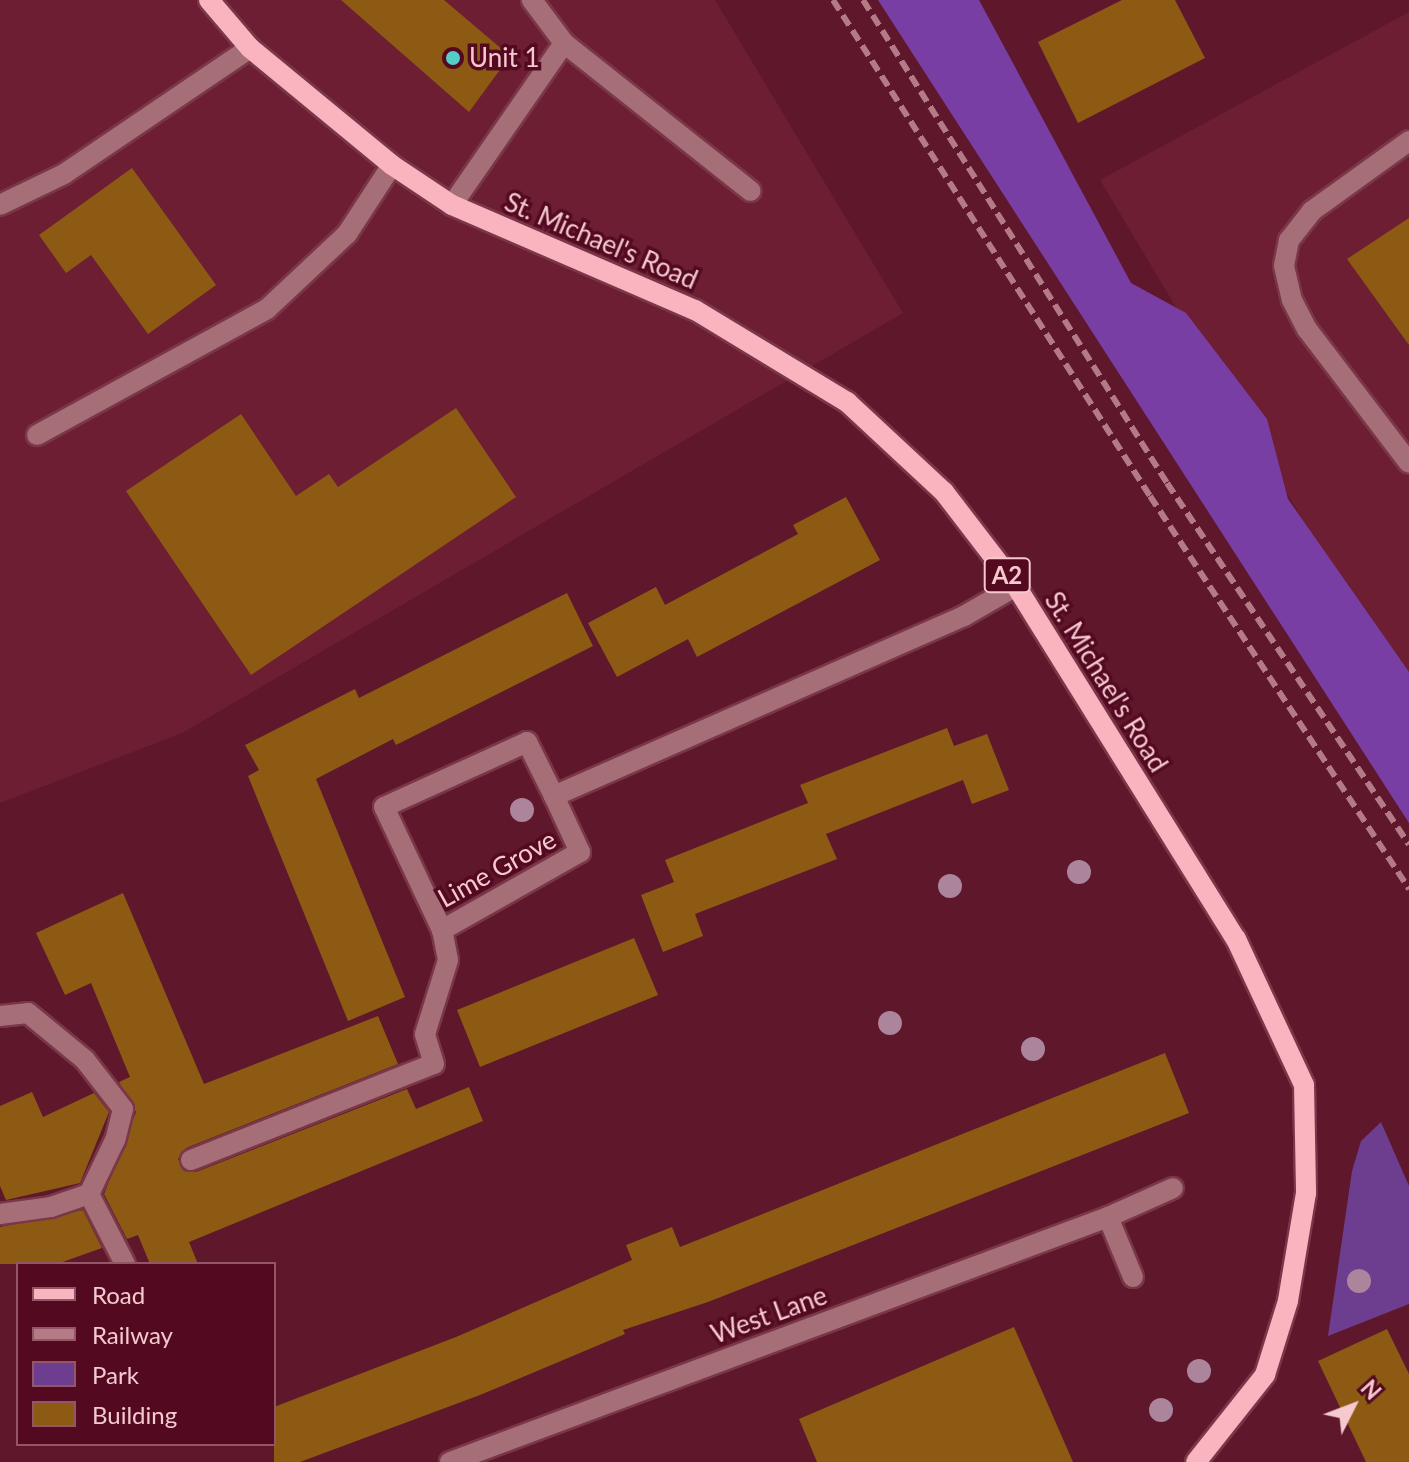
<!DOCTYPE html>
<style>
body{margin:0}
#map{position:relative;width:1409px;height:1462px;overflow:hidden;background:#5f172b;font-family:Lato,sans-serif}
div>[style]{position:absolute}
.built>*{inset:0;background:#6e1e33}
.green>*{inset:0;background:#6d3d8f}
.forest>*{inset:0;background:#793ea3}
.building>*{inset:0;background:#8d5a14}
.roads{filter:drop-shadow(2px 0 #7a3749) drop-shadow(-2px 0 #7a3749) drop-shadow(0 2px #7a3749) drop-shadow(0 -2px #7a3749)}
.minor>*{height:20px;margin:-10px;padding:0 10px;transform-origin:10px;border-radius:10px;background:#a66e77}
.major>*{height:20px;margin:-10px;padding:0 10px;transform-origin:10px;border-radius:10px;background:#fab4bf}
.rail>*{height:6px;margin-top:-3px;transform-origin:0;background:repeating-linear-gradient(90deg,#b47b87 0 12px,transparent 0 18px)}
.trees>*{width:24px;height:24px;margin:-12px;border-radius:50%;background:#ac849b}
.dots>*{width:22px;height:22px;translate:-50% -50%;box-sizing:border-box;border:4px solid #530a21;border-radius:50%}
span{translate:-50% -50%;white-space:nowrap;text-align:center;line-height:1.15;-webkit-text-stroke:7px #530a21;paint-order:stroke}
.shield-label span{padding:2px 6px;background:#530a21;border:2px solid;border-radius:6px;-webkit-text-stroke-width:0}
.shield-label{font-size:24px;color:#f6c9cf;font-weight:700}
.poi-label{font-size:26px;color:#f6c9cf}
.left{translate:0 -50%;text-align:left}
.street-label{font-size:26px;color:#f6c9cf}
.legend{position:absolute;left:16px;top:1262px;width:260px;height:184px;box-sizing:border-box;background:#530a21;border:2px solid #945667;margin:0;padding:10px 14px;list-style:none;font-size:24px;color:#f6c9cf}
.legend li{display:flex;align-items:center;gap:16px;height:40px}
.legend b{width:40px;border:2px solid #945667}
.north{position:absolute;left:1313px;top:1366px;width:80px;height:80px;-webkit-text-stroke:6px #530a21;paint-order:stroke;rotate:48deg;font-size:22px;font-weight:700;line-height:32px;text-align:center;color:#f6c9cf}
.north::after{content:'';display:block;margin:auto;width:28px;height:36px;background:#f6c9cf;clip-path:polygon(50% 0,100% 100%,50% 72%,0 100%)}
</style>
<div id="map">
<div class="built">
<div style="clip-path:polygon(0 0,715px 0,903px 313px,182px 733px,0 803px)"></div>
<div style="clip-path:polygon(1409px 12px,1409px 698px,1100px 180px)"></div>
</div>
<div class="green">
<div style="clip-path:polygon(1381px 1122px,1409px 1186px,1409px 1304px,1328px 1336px,1352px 1171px,1361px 1141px)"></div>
</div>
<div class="forest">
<div style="clip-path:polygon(878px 0,979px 0,1131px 283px,1186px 313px,1267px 419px,1288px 499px,1409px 672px,1409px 823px)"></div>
</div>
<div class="building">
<div style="clip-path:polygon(341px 0,444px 0,510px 56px,469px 112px)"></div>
<div style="clip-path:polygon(1122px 0,1175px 0,1205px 58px,1078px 123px,1038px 42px)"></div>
<div style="clip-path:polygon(132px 168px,216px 285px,148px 334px,91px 255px,66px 273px,39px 235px)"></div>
<div style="clip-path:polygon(1409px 218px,1409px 345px,1347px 259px)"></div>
<div style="clip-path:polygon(456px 408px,516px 497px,251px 675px,126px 491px,241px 414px,296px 496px,329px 474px,338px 487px)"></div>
<div style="clip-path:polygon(846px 497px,880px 560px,697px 657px,688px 639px,617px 677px,588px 623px,656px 587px,665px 605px,798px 534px,793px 525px)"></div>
<div style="clip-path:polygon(567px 593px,593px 646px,396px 745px,393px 739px,316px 779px,405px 997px,348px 1021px,248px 776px,259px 770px,245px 745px,355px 689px,359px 698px)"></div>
<div style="clip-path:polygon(947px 728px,954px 746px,987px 734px,1009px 790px,972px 804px,963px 780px,826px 834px,837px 859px,695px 914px,703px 936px,663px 952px,641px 895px,674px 882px,665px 860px,808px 803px,800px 785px)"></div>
<div style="clip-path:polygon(123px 893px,204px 1084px,378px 1016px,398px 1064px,186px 1148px,178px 1159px,184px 1171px,196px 1172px,407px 1089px,416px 1109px,469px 1087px,483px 1121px,189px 1242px,198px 1264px,150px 1264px,138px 1235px,127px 1239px,104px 1194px,136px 1112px,119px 1082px,130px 1077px,91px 983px,65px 995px,36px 933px)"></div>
<div style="clip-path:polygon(634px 938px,658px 995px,480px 1067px,457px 1010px)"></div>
<div style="clip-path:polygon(1165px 1053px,1189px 1113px,708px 1302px,623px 1330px,625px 1334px,480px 1395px,300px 1462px,274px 1462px,274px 1407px,456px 1337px,632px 1260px,626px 1245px,672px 1227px,680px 1247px)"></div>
<div style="clip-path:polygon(32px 1092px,43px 1117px,94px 1093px,109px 1112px,80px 1183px,6px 1200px,0 1186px,0 1106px)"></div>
<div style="clip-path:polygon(83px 1210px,102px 1248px,57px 1264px,0 1264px,0 1227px)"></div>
<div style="clip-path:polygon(1014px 1327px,1073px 1462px,817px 1462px,799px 1419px)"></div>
<div style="clip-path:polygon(1387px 1329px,1409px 1374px,1409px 1462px,1366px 1462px,1318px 1361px)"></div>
</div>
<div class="roads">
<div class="minor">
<div style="left:564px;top:43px;width:238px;rotate:38.4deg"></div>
<div style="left:1409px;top:141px;width:120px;rotate:144.2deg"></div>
<div style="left:1312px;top:211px;width:37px;rotate:128deg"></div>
<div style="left:1289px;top:240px;width:26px;rotate:101deg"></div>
<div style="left:1284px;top:266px;width:35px;rotate:77deg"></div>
<div style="left:1292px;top:300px;width:33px;rotate:63deg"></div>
<div style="left:1307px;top:329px;width:168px;rotate:52.7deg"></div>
<div style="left:0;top:205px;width:71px;rotate:-25.8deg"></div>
<div style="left:64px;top:174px;width:225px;rotate:-34.1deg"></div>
<div style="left:452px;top:205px;width:197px;rotate:-55.3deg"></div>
<div style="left:564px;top:43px;width:54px;rotate:-126.7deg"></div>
<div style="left:37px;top:435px;width:262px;rotate:-28.7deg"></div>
<div style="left:267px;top:309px;width:110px;rotate:-43.2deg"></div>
<div style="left:347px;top:234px;width:82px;rotate:-56.9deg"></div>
<div style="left:554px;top:796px;width:62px;rotate:65.1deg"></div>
<div style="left:580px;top:852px;width:159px;rotate:150.5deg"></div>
<div style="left:442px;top:930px;width:136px;rotate:-115.2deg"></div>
<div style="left:384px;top:807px;width:157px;rotate:-24.4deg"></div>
<div style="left:527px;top:742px;width:60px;rotate:63.4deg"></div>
<div style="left:554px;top:796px;width:448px;rotate:-23.7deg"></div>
<div style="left:964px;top:616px;width:60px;rotate:-30deg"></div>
<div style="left:0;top:1016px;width:28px;rotate:-6deg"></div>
<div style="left:28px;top:1013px;width:74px;rotate:39.5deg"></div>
<div style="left:85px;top:1060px;width:62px;rotate:52.2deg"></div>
<div style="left:123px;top:1109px;width:32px;rotate:104deg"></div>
<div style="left:115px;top:1140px;width:60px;rotate:115.7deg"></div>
<div style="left:89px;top:1194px;width:79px;rotate:62.8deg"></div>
<div style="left:191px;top:1160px;width:261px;rotate:-21.6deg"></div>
<div style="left:434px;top:1064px;width:31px;rotate:-107deg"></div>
<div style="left:425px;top:1034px;width:77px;rotate:-72.7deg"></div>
<div style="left:448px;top:960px;width:31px;rotate:-101deg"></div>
<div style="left:0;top:1214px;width:51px;rotate:-7.8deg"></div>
<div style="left:51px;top:1207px;width:40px;rotate:-18.9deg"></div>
<div style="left:1108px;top:1217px;width:65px;rotate:67.4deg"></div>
<div style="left:450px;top:1462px;width:702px;rotate:-20.42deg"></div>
<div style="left:1108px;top:1217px;width:71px;rotate:-24deg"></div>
</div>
<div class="major">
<div style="left:209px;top:0;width:63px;rotate:49.5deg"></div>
<div style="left:250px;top:48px;width:184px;rotate:39.5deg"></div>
<div style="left:392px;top:165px;width:72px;rotate:33.7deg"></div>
<div style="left:452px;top:205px;width:265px;rotate:23.4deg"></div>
<div style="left:695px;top:310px;width:178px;rotate:31.2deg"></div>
<div style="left:847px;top:402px;width:132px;rotate:42.9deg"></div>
<div style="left:944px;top:492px;width:118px;rotate:52.5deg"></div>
<div style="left:1016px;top:586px;width:416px;rotate:58.1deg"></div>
<div style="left:1236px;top:939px;width:161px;rotate:65deg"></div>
<div style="left:1304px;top:1085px;width:108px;rotate:88.9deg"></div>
<div style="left:1306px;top:1193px;width:109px;rotate:99.5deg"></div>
<div style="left:1288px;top:1301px;width:77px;rotate:107.3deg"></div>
<div style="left:1265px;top:1375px;width:111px;rotate:128.4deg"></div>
</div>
</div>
<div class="rail">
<div style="left:833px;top:0;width:589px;rotate:57.42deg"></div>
<div style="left:1150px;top:496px;width:471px;rotate:56.6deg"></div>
<div style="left:863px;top:0;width:571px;rotate:57.81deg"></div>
<div style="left:1167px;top:483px;width:435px;rotate:56.2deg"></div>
</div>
<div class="trees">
<div style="left:522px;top:810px"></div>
<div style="left:1079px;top:872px"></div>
<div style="left:950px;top:886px"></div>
<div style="left:890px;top:1023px"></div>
<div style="left:1033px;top:1049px"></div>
<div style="left:1359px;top:1281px"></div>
<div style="left:1199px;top:1371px"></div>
<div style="left:1161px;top:1410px"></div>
</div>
<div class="dots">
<div style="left:453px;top:58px;background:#55cec5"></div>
</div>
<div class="shield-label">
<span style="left:1007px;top:575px">A2</span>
</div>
<div class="poi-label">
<span class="left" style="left:469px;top:58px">Unit 1</span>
</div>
<div class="street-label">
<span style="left:601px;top:241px;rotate:23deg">St. Michael's Road</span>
<span style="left:1106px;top:682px;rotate:58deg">St. Michael's Road</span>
<span style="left:497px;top:869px;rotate:-29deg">Lime Grove</span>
<span style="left:769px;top:1315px;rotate:-20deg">West Lane</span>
</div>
<ul class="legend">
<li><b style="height:10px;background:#fab4bf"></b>Road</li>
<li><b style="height:10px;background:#b47b87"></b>Railway</li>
<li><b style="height:22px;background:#6d3d8f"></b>Park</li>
<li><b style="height:22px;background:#8d5a14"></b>Building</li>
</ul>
<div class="north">N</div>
</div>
